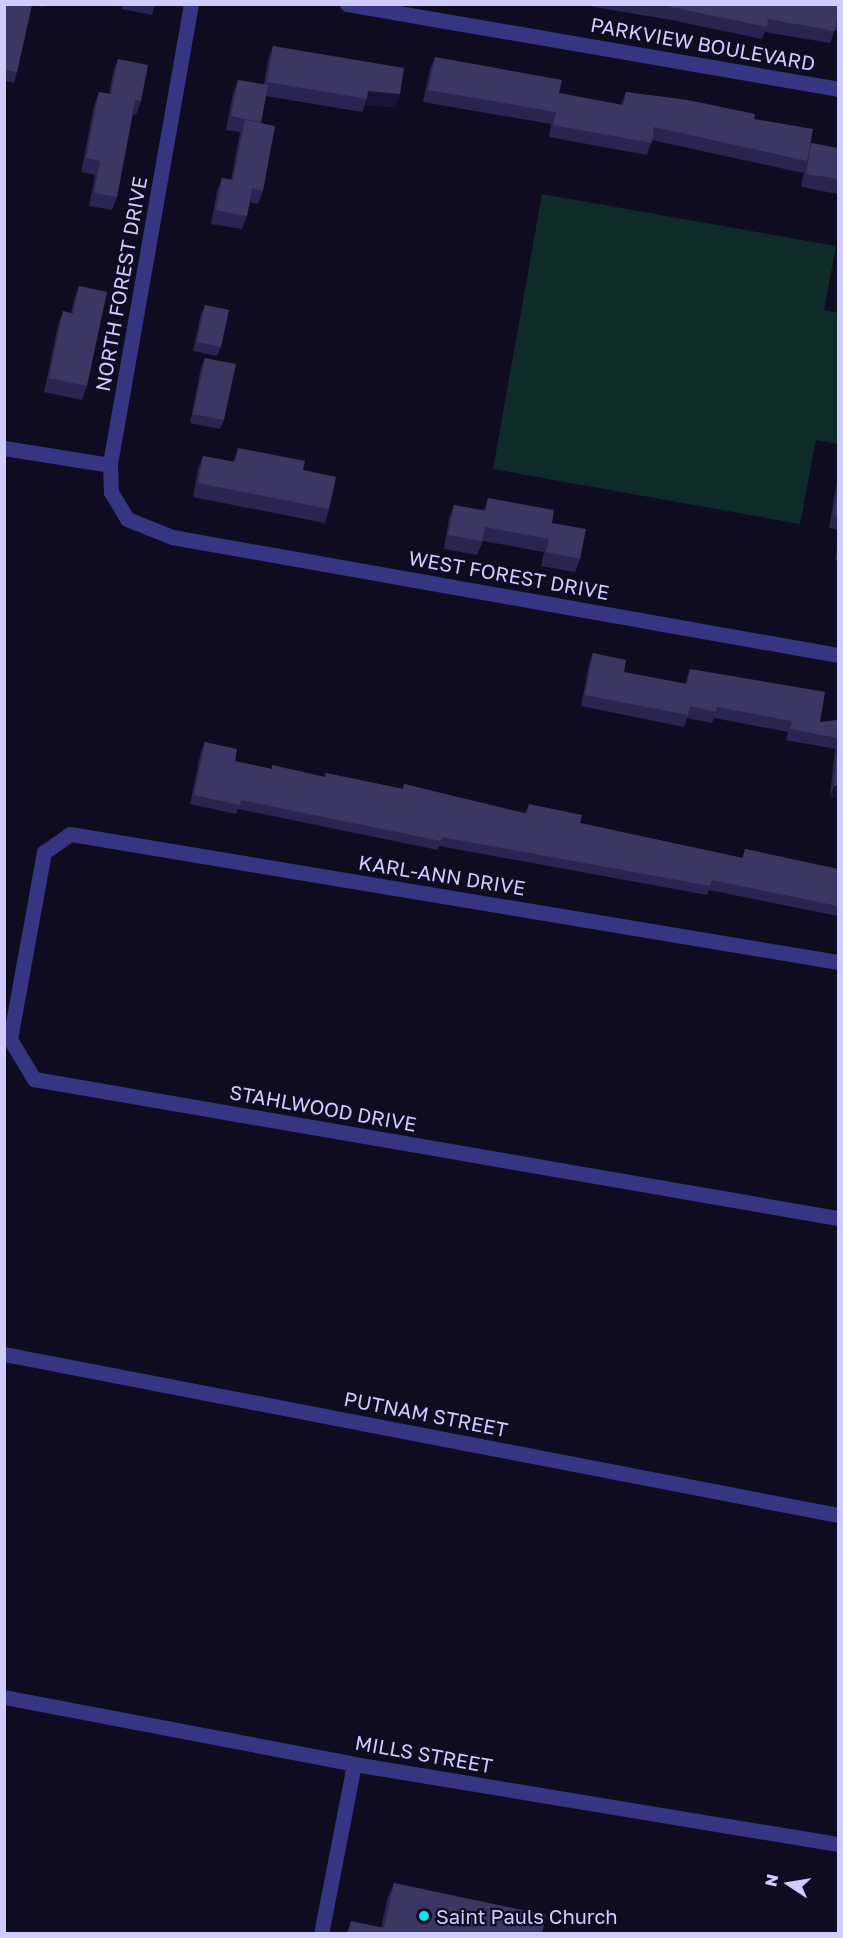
<!DOCTYPE html>
<style>
body{margin:0}
#map{position:relative;width:843px;height:1938px;overflow:hidden;background:#0f0c21;font-family:"Golos Text",sans-serif}
div>[style]{position:absolute}
.green>*{inset:0;background:#0f2b29}
.minor>*{height:15px;margin:-7.5px;padding:0 7.5px;transform-origin:7.5px;border-radius:7.5px;background:#353582}
.wall>*{inset:0;background:#2a2450}
.shaded-wall>*{inset:0;background:#181335}
.building>*{inset:0;background:#3c3663}
.dots>*{width:16px;height:16px;translate:-50% -50%;box-sizing:border-box;border:3px solid #0f0c21;border-radius:50%}
span{translate:-50% -50%;white-space:nowrap;text-align:center;line-height:1.15;-webkit-text-stroke:4.5px #0f0c21;paint-order:stroke}
.street-label{font-size:20px;color:#d0ccff}
.poi-label{font-size:20px;color:#d0ccff}
.left{translate:0 -50%;text-align:left}
.frame{position:absolute;inset:0;border:6px solid #d0ccff;pointer-events:none}
.north{position:absolute;left:759px;top:1854px;width:60px;height:60px;-webkit-text-stroke:4px #0f0c21;paint-order:stroke;rotate:282deg;font-size:16px;font-weight:700;line-height:24px;text-align:center;color:#d0ccff}
.north::after{content:'';display:block;margin:auto;width:21px;height:27px;background:#d0ccff;clip-path:polygon(50% 0,100% 100%,50% 72%,0 100%)}
</style>
<div id="map">
<div class="green">
<div style="clip-path:polygon(542px 194px,836px 246px,824px 310px,838px 313px,838px 444px,816px 440px,800px 524px,493px 469px)"></div>
</div>
<div class="minor">
<div style="left:191px;top:4px;width:468px;rotate:100deg"></div>
<div style="left:110px;top:465px;width:27px;rotate:88deg"></div>
<div style="left:111px;top:492px;width:31px;rotate:59deg"></div>
<div style="left:127px;top:519px;width:48px;rotate:21.8deg"></div>
<div style="left:172px;top:537px;width:676px;rotate:10.05deg"></div>
<div style="left:347px;top:4px;width:498px;rotate:9.8deg"></div>
<div style="left:4px;top:448px;width:107px;rotate:9.1deg"></div>
<div style="left:838px;top:962px;width:779px;rotate:-170.54deg"></div>
<div style="left:70px;top:834px;width:32px;rotate:145deg"></div>
<div style="left:44px;top:852px;width:190px;rotate:100.3deg"></div>
<div style="left:10px;top:1039px;width:47px;rotate:59deg"></div>
<div style="left:34px;top:1079px;width:816px;rotate:9.81deg"></div>
<div style="left:4px;top:1354px;width:849px;rotate:10.93deg"></div>
<div style="left:4px;top:1697px;width:356px;rotate:10.8deg"></div>
<div style="left:354px;top:1764px;width:491px;rotate:9.4deg"></div>
<div style="left:321px;top:1934px;width:173px;rotate:-79deg"></div>
</div>
<div class="wall">
<div style="clip-path:polygon(4px 4px,43px 4px,42px 7px,32px 5px,17px 72px,14px 83px,5px 81px)"></div>
<div style="clip-path:polygon(123px 4px,155px 4px,152px 15px,122px 9px)"></div>
<div style="clip-path:polygon(577px 4px,838px 4px,838px 31px,835px 30px,830px 43px,765px 32px,762px 39px,671px 20px)"></div>
<div style="clip-path:polygon(273px 46px,400px 94px,395px 107px,365px 105px,362px 112px,266px 96px,261px 123px,263px 191px,258px 204px,250px 202px,247px 216px,242px 229px,211px 224px,217px 191px,222px 178px,231px 180px,240px 132px,226px 130px,233px 93px,238px 80px,264px 84px,268px 60px)"></div>
<div style="clip-path:polygon(435px 57px,559px 93px,621px 105px,626px 92px,754px 119px,809px 148px,811px 143px,838px 148px,838px 194px,801px 187px,804px 171px,803px 173px,652px 140px,647px 155px,549px 137px,551px 124px,423px 102px,430px 69px)"></div>
<div style="clip-path:polygon(118px 59px,141px 101px,136px 115px,133px 114px,117px 197px,112px 210px,89px 206px,95px 175px,81px 172px,94px 106px,99px 92px,109px 94px,113px 73px)"></div>
<div style="clip-path:polygon(79px 286px,87px 386px,82px 400px,44px 392px,58px 325px,63px 311px,71px 313px,74px 299px)"></div>
<div style="clip-path:polygon(205px 305px,221px 347px,217px 356px,193px 351px,201px 314px)"></div>
<div style="clip-path:polygon(205px 358px,224px 420px,220px 429px,190px 423px,201px 367px)"></div>
<div style="clip-path:polygon(238px 448px,303px 470px,329px 509px,325px 523px,193px 497px,198px 469px,203px 456px,233px 462px)"></div>
<div style="clip-path:polygon(838px 475px,838px 530px,829px 528px)"></div>
<div style="clip-path:polygon(488px 498px,552px 523px,580px 559px,575px 572px,541px 566px,544px 552px,483px 541px,477px 555px,444px 549px,449px 518px,454px 505px,484px 510px)"></div>
<div style="clip-path:polygon(838px 543px,838px 561px,835px 560px)"></div>
<div style="clip-path:polygon(593px 653px,624px 672px,685px 684px,690px 669px,820px 722px,838px 720px,838px 798px,830px 797px,835px 749px,786px 740px,788px 732px,714px 718px,712px 723px,687px 718px,684px 727px,581px 706px,589px 664px)"></div>
<div style="clip-path:polygon(205px 742px,235px 761px,271px 769px,324px 777px,326px 773px,403px 789px,404px 784px,525px 813px,529px 804px,580px 823px,742px 858px,745px 849px,838px 869px,838px 916px,709px 890px,707px 895px,439px 846px,438px 850px,238px 809px,236px 814px,190px 804px,201px 751px)"></div>
<div style="clip-path:polygon(394px 1883px,542px 1934px,346px 1934px,351px 1921px,381px 1928px,387px 1900px)"></div>
</div>
<div class="shaded-wall">
<div style="clip-path:polygon(368px 91px,400px 94px,395px 107px,365px 105px)"></div>
<div style="clip-path:polygon(834px 786px,838px 786px,838px 798px,830px 797px)"></div>
</div>
<div class="building">
<div style="clip-path:polygon(4px 4px,32px 4px,17px 72px,7px 70px,4px 81px)"></div>
<div style="clip-path:polygon(655px 4px,838px 4px,838px 18px,837px 17px,835px 31px,768px 19px,767px 27px,676px 8px)"></div>
<div style="clip-path:polygon(273px 46px,404px 68px,400px 94px,368px 91px,367px 99px,267px 82px)"></div>
<div style="clip-path:polygon(435px 57px,562px 80px,559px 93px,623px 105px,626px 92px,688px 100px,755px 114px,754px 119px,813px 129px,807px 161px,654px 127px,652px 143px,553px 125px,556px 112px,428px 90px)"></div>
<div style="clip-path:polygon(118px 59px,148px 65px,141px 101px,135px 100px,117px 197px,94px 193px,100px 161px,86px 158px,99px 92px,111px 94px)"></div>
<div style="clip-path:polygon(238px 80px,268px 85px,261px 122px,231px 116px)"></div>
<div style="clip-path:polygon(245px 120px,275px 126px,263px 191px,252px 188px,247px 216px,216px 210px,222px 178px,233px 180px)"></div>
<div style="clip-path:polygon(811px 143px,838px 148px,838px 179px,806px 174px)"></div>
<div style="clip-path:polygon(79px 286px,107px 292px,87px 386px,49px 378px,63px 311px,73px 314px)"></div>
<div style="clip-path:polygon(205px 305px,229px 310px,221px 347px,197px 342px)"></div>
<div style="clip-path:polygon(205px 358px,236px 364px,224px 420px,193px 414px)"></div>
<div style="clip-path:polygon(238px 448px,305px 461px,303px 470px,336px 477px,329px 509px,198px 483px,203px 456px,235px 462px)"></div>
<div style="clip-path:polygon(838px 488px,838px 516px,834px 515px)"></div>
<div style="clip-path:polygon(488px 498px,554px 510px,552px 523px,586px 529px,580px 559px,546px 552px,549px 539px,485px 527px,482px 541px,448px 535px,454px 505px,486px 511px)"></div>
<div style="clip-path:polygon(593px 653px,626px 660px,624px 672px,687px 684px,690px 669px,825px 692px,820px 722px,838px 720px,838px 738px,790px 729px,792px 721px,717px 707px,716px 712px,690px 706px,688px 715px,585px 695px)"></div>
<div style="clip-path:polygon(838px 740px,838px 786px,834px 786px)"></div>
<div style="clip-path:polygon(205px 742px,237px 749px,235px 761px,272px 769px,272px 765px,325px 777px,326px 773px,403px 789px,404px 784px,527px 814px,529px 804px,582px 815px,580px 823px,743px 858px,745px 849px,838px 869px,838px 906px,712px 880px,710px 886px,442px 837px,441px 841px,241px 800px,240px 805px,194px 795px)"></div>
<div style="clip-path:polygon(394px 1883px,546px 1915px,542px 1934px,348px 1934px,351px 1921px,384px 1928px)"></div>
</div>
<div class="dots">
<div style="left:424px;top:1916px;background:#00e9f7"></div>
</div>
<div class="street-label">
<span style="left:703px;top:44px;rotate:10deg">PARKVIEW BOULEVARD</span>
<span style="left:121px;top:284px;rotate:-80deg">NORTH FOREST DRIVE</span>
<span style="left:509px;top:575px;rotate:10deg">WEST FOREST DRIVE</span>
<span style="left:442px;top:875px;rotate:9deg">KARL-ANN DRIVE</span>
<span style="left:323px;top:1108px;rotate:10deg">STAHLWOOD DRIVE</span>
<span style="left:426px;top:1414px;rotate:11deg">PUTNAM STREET</span>
<span style="left:424px;top:1754px;rotate:10deg">MILLS STREET</span>
</div>
<div class="poi-label">
<span class="left" style="left:436px;top:1916px">Saint Pauls Church</span>
</div>
<div class="frame"></div>
<div class="north">N</div>
</div>
